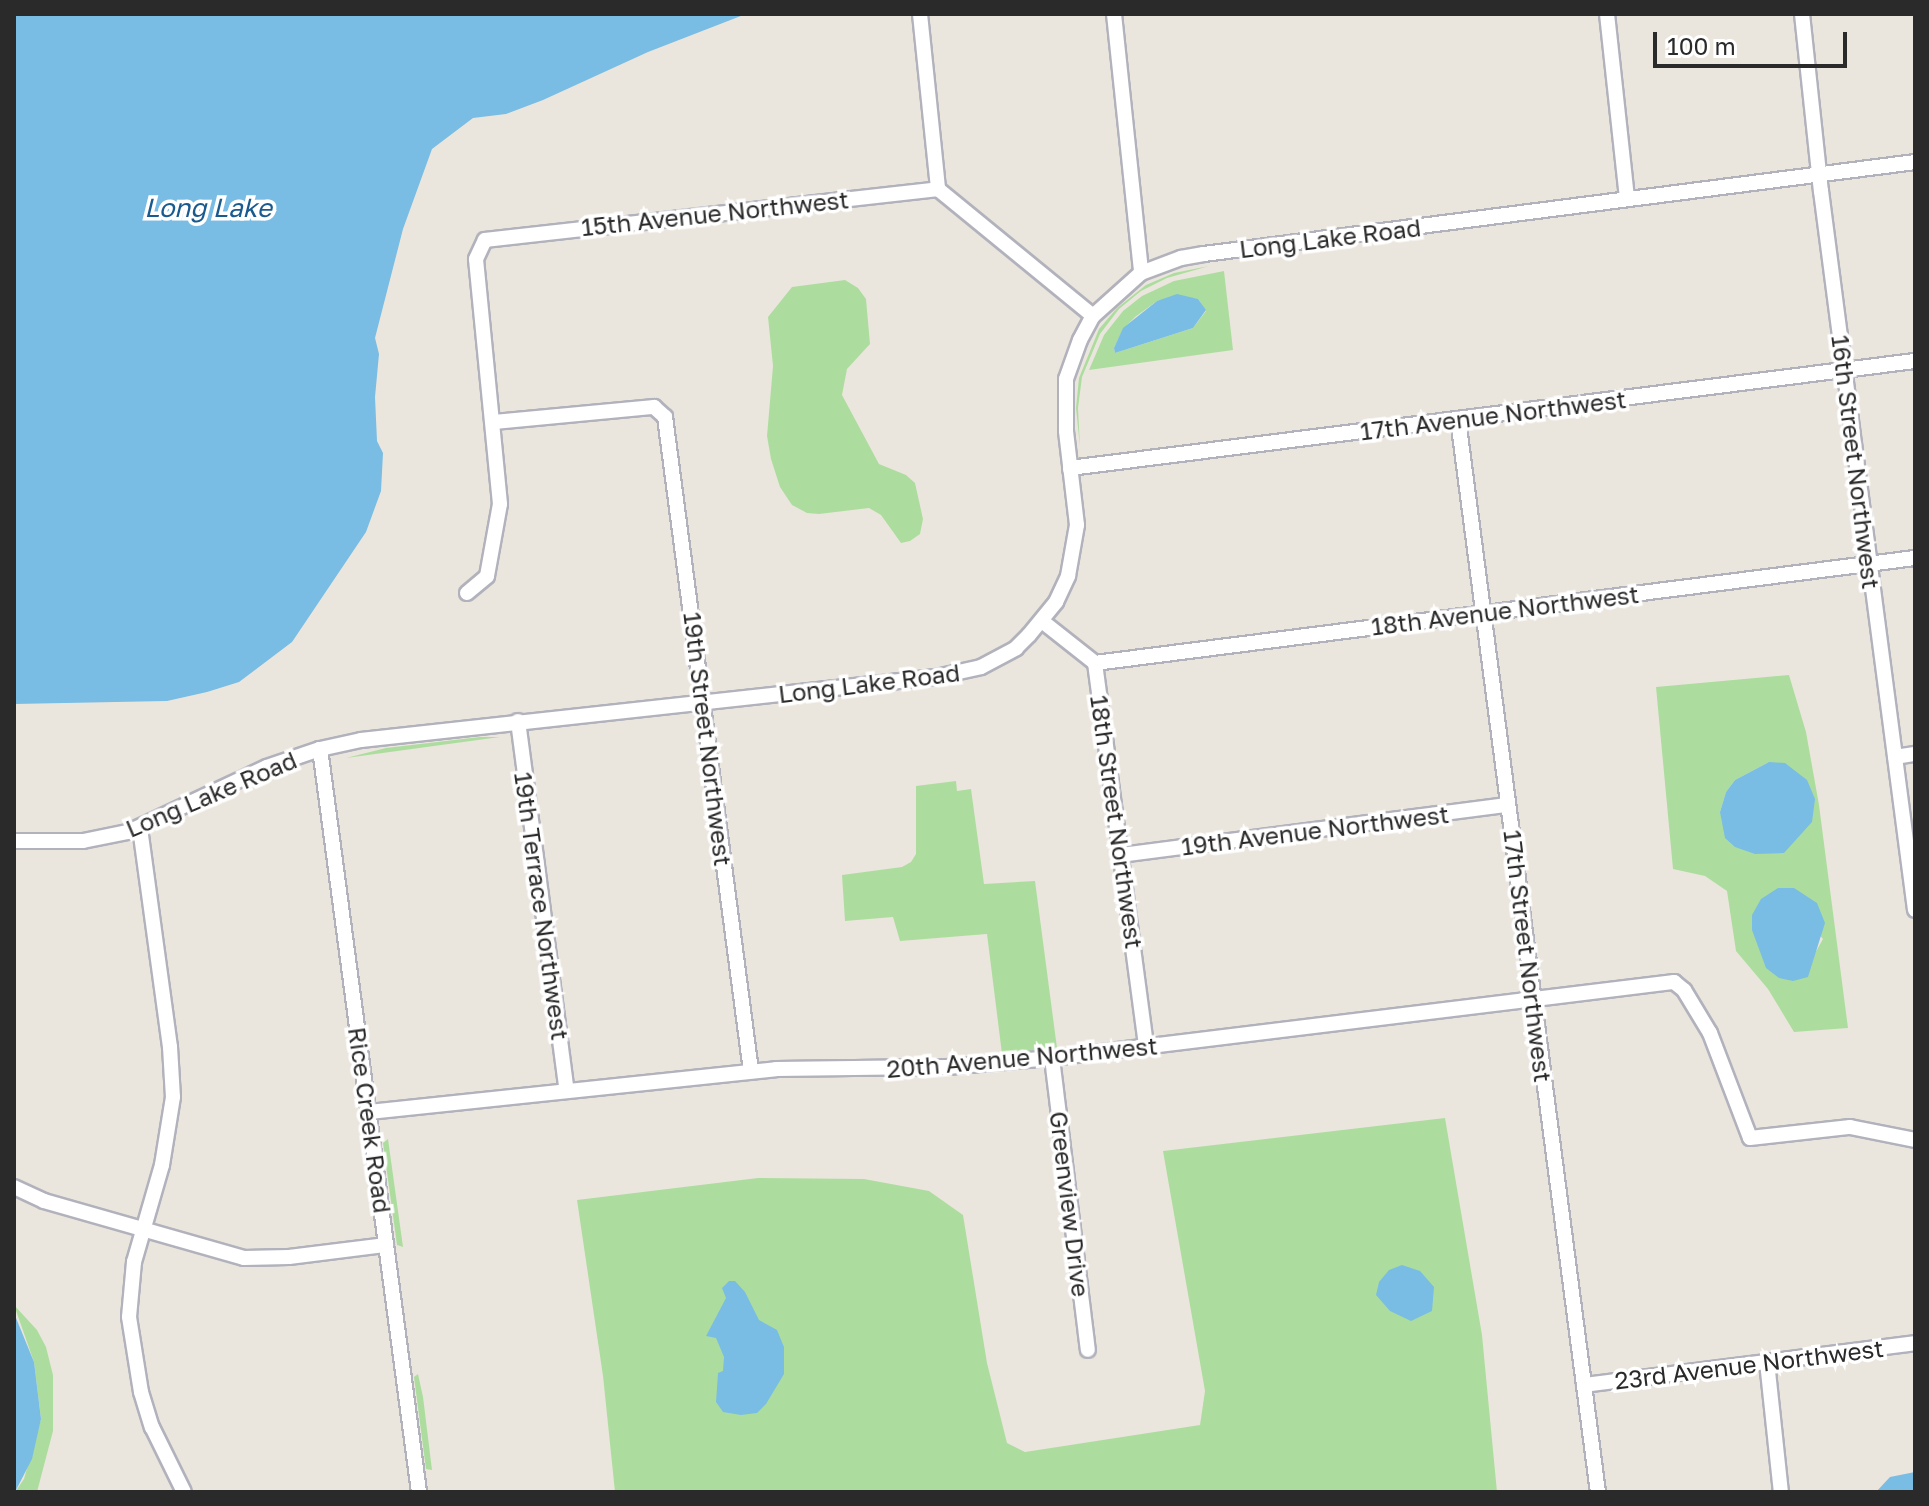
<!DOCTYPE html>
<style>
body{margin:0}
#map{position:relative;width:1929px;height:1506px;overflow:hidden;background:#ebe6dd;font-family:"Golos Text",sans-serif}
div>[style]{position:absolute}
.green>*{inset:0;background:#addd9e}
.water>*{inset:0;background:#79bce4}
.roads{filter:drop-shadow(2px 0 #b1b2bc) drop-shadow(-2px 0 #b1b2bc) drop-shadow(0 2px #b1b2bc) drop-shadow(0 -2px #b1b2bc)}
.minor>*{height:14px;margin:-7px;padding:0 7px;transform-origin:7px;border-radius:7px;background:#fff}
span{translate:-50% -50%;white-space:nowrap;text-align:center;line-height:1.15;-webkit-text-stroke:7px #fff;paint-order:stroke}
.street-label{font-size:24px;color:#2a2a2a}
.water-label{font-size:26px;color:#195a8f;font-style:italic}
.frame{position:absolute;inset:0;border:16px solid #2a2a2a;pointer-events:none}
.scale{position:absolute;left:1653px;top:32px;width:194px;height:36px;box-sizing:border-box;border:4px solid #2a2a2a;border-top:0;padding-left:10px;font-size:24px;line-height:28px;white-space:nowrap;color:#2a2a2a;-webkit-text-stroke:6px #fff;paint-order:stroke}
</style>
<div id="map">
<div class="green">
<div style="clip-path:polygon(1209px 266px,1167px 278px,1141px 291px,1119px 309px,1100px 334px,1082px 377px,1078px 408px,1080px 447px,1076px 408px,1079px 378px,1099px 329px,1117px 308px,1146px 285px,1174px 273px)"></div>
<div style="clip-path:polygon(evenodd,1224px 271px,1233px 350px,1089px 370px,1104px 335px,1123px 311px,1142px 296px,1174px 281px,1224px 271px,1185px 298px,1198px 299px,1206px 311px,1193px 328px,1115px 353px,1114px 348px,1123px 329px,1135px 317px,1157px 301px,1185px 298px)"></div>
<div style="clip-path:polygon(845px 280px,858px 288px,866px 299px,870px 344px,847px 369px,842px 395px,879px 464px,906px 475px,915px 483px,923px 519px,920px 534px,910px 541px,901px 543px,881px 515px,869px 508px,819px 514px,807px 513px,792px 505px,780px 487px,771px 459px,767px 436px,773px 366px,768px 317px,792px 287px)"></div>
<div style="clip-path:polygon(evenodd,1789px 675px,1806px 732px,1819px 805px,1848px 1028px,1794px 1032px,1768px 989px,1736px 951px,1727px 891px,1705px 876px,1673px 869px,1656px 687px,1789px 675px,1769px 762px,1720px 812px,1726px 792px,1735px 780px,1769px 762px,1789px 675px,1778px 888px,1823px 939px,1810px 962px,1808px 976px,1778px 888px)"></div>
<div style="clip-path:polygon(480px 737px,500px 737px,346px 758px,386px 748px)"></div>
<div style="clip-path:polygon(956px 781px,957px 791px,971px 789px,984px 884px,1035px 881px,1057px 1048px,1002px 1054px,987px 934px,900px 941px,893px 917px,845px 921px,842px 875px,902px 867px,911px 862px,916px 854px,916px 786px)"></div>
<div style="clip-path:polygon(1445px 1118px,1482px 1335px,1497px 1492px,615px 1492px,603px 1376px,577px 1200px,758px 1178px,864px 1179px,929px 1191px,963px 1215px,987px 1363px,1007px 1443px,1025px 1452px,1200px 1425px,1205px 1391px,1163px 1151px)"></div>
<div style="clip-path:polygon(388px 1139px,403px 1247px,397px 1245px,383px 1143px)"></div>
<div style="clip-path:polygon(14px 1305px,37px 1330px,46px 1347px,53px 1375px,53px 1431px,37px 1492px,15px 1492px,24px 1479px,41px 1419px,34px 1362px)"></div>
<div style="clip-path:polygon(418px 1374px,423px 1397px,432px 1470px,426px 1469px,414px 1377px)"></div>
</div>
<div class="water">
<div style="clip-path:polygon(14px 14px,746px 14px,648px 52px,543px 100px,506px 114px,473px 118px,432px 149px,403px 229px,375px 338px,379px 354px,375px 397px,377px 441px,383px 453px,381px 491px,366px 532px,292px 642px,239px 682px,207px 692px,167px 701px,14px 704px)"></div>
<div style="clip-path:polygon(1177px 294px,1198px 299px,1206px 310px,1193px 328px,1115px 353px,1114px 348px,1123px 328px,1157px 301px)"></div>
<div style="clip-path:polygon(1769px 762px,1785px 763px,1807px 780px,1815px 799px,1812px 822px,1784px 853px,1755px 854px,1735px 847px,1725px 838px,1720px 812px,1726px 792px,1735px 780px)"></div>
<div style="clip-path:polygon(1778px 888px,1794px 888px,1817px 903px,1825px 923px,1808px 977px,1793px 981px,1779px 978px,1766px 968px,1752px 930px,1752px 915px,1761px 899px)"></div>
<div style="clip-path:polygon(1402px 1265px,1420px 1271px,1434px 1287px,1432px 1311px,1411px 1321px,1390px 1311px,1376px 1295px,1379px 1282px,1389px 1270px)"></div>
<div style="clip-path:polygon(729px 1281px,735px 1281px,745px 1292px,759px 1320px,777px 1330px,784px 1347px,784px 1374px,766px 1404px,757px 1413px,741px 1415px,723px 1412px,716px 1402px,718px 1373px,723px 1371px,724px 1357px,716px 1338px,706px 1336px,726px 1298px,722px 1288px)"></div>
<div style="clip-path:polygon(14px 1313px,34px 1362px,41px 1419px,32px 1459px,15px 1492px)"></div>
<div style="clip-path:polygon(1915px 1472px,1915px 1492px,1876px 1492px,1890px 1477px)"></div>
</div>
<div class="roads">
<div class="minor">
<div style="left:920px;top:14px;width:176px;rotate:84.1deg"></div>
<div style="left:938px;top:189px;width:200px;rotate:39.3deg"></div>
<div style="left:1114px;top:14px;width:260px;rotate:84deg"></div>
<div style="left:1607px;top:14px;width:186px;rotate:83.8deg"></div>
<div style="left:1802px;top:14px;width:178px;rotate:83.9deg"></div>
<div style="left:1821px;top:191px;width:725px;rotate:82.55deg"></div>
<div style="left:1458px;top:419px;width:1082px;rotate:82.57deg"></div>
<div style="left:494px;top:422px;width:161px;rotate:-5.4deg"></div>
<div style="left:654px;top:407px;width:15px;rotate:42deg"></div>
<div style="left:665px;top:417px;width:660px;rotate:82.51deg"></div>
<div style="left:1070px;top:468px;width:852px;rotate:-7.22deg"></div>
<div style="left:467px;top:593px;width:26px;rotate:-40deg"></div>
<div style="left:487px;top:576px;width:73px;rotate:-79.8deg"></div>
<div style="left:500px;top:504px;width:246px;rotate:-95.6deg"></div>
<div style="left:476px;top:259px;width:21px;rotate:-65deg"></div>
<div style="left:485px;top:240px;width:456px;rotate:-6.4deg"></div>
<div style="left:1042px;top:621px;width:68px;rotate:38.4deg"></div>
<div style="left:1095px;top:663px;width:387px;rotate:82.4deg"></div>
<div style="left:1095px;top:663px;width:827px;rotate:-7.3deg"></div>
<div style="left:518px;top:721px;width:373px;rotate:82.5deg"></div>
<div style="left:320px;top:749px;width:750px;rotate:82.41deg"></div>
<div style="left:1895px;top:757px;width:20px;rotate:-9deg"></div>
<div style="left:140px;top:828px;width:221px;rotate:82.2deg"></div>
<div style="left:170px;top:1047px;width:50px;rotate:86.6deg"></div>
<div style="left:173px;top:1097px;width:69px;rotate:99.2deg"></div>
<div style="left:162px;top:1165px;width:101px;rotate:106.1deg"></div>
<div style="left:134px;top:1262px;width:55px;rotate:95.2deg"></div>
<div style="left:129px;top:1317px;width:76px;rotate:80.9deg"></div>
<div style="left:141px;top:1392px;width:37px;rotate:73deg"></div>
<div style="left:152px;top:1427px;width:72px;rotate:63.8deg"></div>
<div style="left:14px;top:841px;width:69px"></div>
<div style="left:83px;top:841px;width:46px;rotate:-11.3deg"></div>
<div style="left:128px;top:832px;width:153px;rotate:-25.1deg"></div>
<div style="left:267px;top:767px;width:56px;rotate:-18.8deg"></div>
<div style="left:320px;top:749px;width:42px;rotate:-12.4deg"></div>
<div style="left:361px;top:740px;width:578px;rotate:-6.25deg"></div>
<div style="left:936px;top:677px;width:46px;rotate:-12.5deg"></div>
<div style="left:981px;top:667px;width:40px;rotate:-28deg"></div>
<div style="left:1016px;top:648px;width:18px;rotate:-45deg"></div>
<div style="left:1029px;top:635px;width:43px;rotate:-50.7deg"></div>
<div style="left:1056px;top:602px;width:29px;rotate:-65deg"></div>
<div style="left:1068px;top:576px;width:52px;rotate:-80deg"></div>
<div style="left:1077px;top:525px;width:95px;rotate:-96.7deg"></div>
<div style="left:1066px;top:431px;width:52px;rotate:-90deg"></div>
<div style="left:1066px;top:379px;width:41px;rotate:-70.3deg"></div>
<div style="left:1080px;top:340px;width:27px;rotate:-62deg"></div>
<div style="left:1093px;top:316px;width:64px;rotate:-41.9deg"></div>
<div style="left:1141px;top:273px;width:43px;rotate:-20.6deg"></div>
<div style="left:1181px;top:258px;width:23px;rotate:-10deg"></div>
<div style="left:1204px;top:254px;width:717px;rotate:-7.37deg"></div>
<div style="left:1121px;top:855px;width:390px;rotate:-7.4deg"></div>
<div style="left:1052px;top:1058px;width:294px;rotate:83deg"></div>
<div style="left:369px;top:1112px;width:409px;rotate:-6deg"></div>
<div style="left:776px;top:1069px;width:171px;rotate:-0.7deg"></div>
<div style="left:947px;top:1067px;width:105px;rotate:-4.9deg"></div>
<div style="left:1052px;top:1058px;width:627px;rotate:-6.97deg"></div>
<div style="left:1674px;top:982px;width:13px;rotate:39deg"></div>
<div style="left:1684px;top:990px;width:50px;rotate:58.8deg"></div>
<div style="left:1710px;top:1033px;width:112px;rotate:69.1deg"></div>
<div style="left:1750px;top:1138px;width:101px;rotate:-6.3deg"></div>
<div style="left:1850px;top:1127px;width:66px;rotate:11.3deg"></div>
<div style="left:14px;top:1187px;width:33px;rotate:25deg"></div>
<div style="left:44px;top:1201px;width:208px;rotate:15.9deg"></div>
<div style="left:244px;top:1258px;width:45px;rotate:-1.3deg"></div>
<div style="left:289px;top:1257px;width:98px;rotate:-7.1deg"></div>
<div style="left:1767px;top:1362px;width:131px;rotate:83.9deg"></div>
<div style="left:1584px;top:1385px;width:334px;rotate:-7.2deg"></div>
</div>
</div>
<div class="street-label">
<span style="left:715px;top:213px;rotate:-6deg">15th Avenue Northwest</span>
<span style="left:1330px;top:238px;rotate:-7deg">Long Lake Road</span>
<span style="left:1493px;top:415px;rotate:-7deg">17th Avenue Northwest</span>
<span style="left:1856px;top:462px;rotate:83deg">16th Street Northwest</span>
<span style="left:1505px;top:610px;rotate:-7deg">18th Avenue Northwest</span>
<span style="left:869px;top:683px;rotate:-7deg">Long Lake Road</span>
<span style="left:708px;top:739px;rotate:83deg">19th Street Northwest</span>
<span style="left:211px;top:794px;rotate:-23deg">Long Lake Road</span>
<span style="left:1117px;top:822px;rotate:82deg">18th Street Northwest</span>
<span style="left:1315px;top:830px;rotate:-7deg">19th Avenue Northwest</span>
<span style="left:542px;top:906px;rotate:82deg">19th Terrace Northwest</span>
<span style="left:1528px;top:956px;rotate:83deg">17th Street Northwest</span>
<span style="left:1022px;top:1057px;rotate:-5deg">20th Avenue Northwest</span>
<span style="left:370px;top:1120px;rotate:82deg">Rice Creek Road</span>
<span style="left:1070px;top:1204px;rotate:83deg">Greenview Drive</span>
<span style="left:1749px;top:1364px;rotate:-7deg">23rd Avenue Northwest</span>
</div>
<div class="water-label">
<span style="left:208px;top:208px">Long Lake</span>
</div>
<div class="frame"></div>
<div class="scale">100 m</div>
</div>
